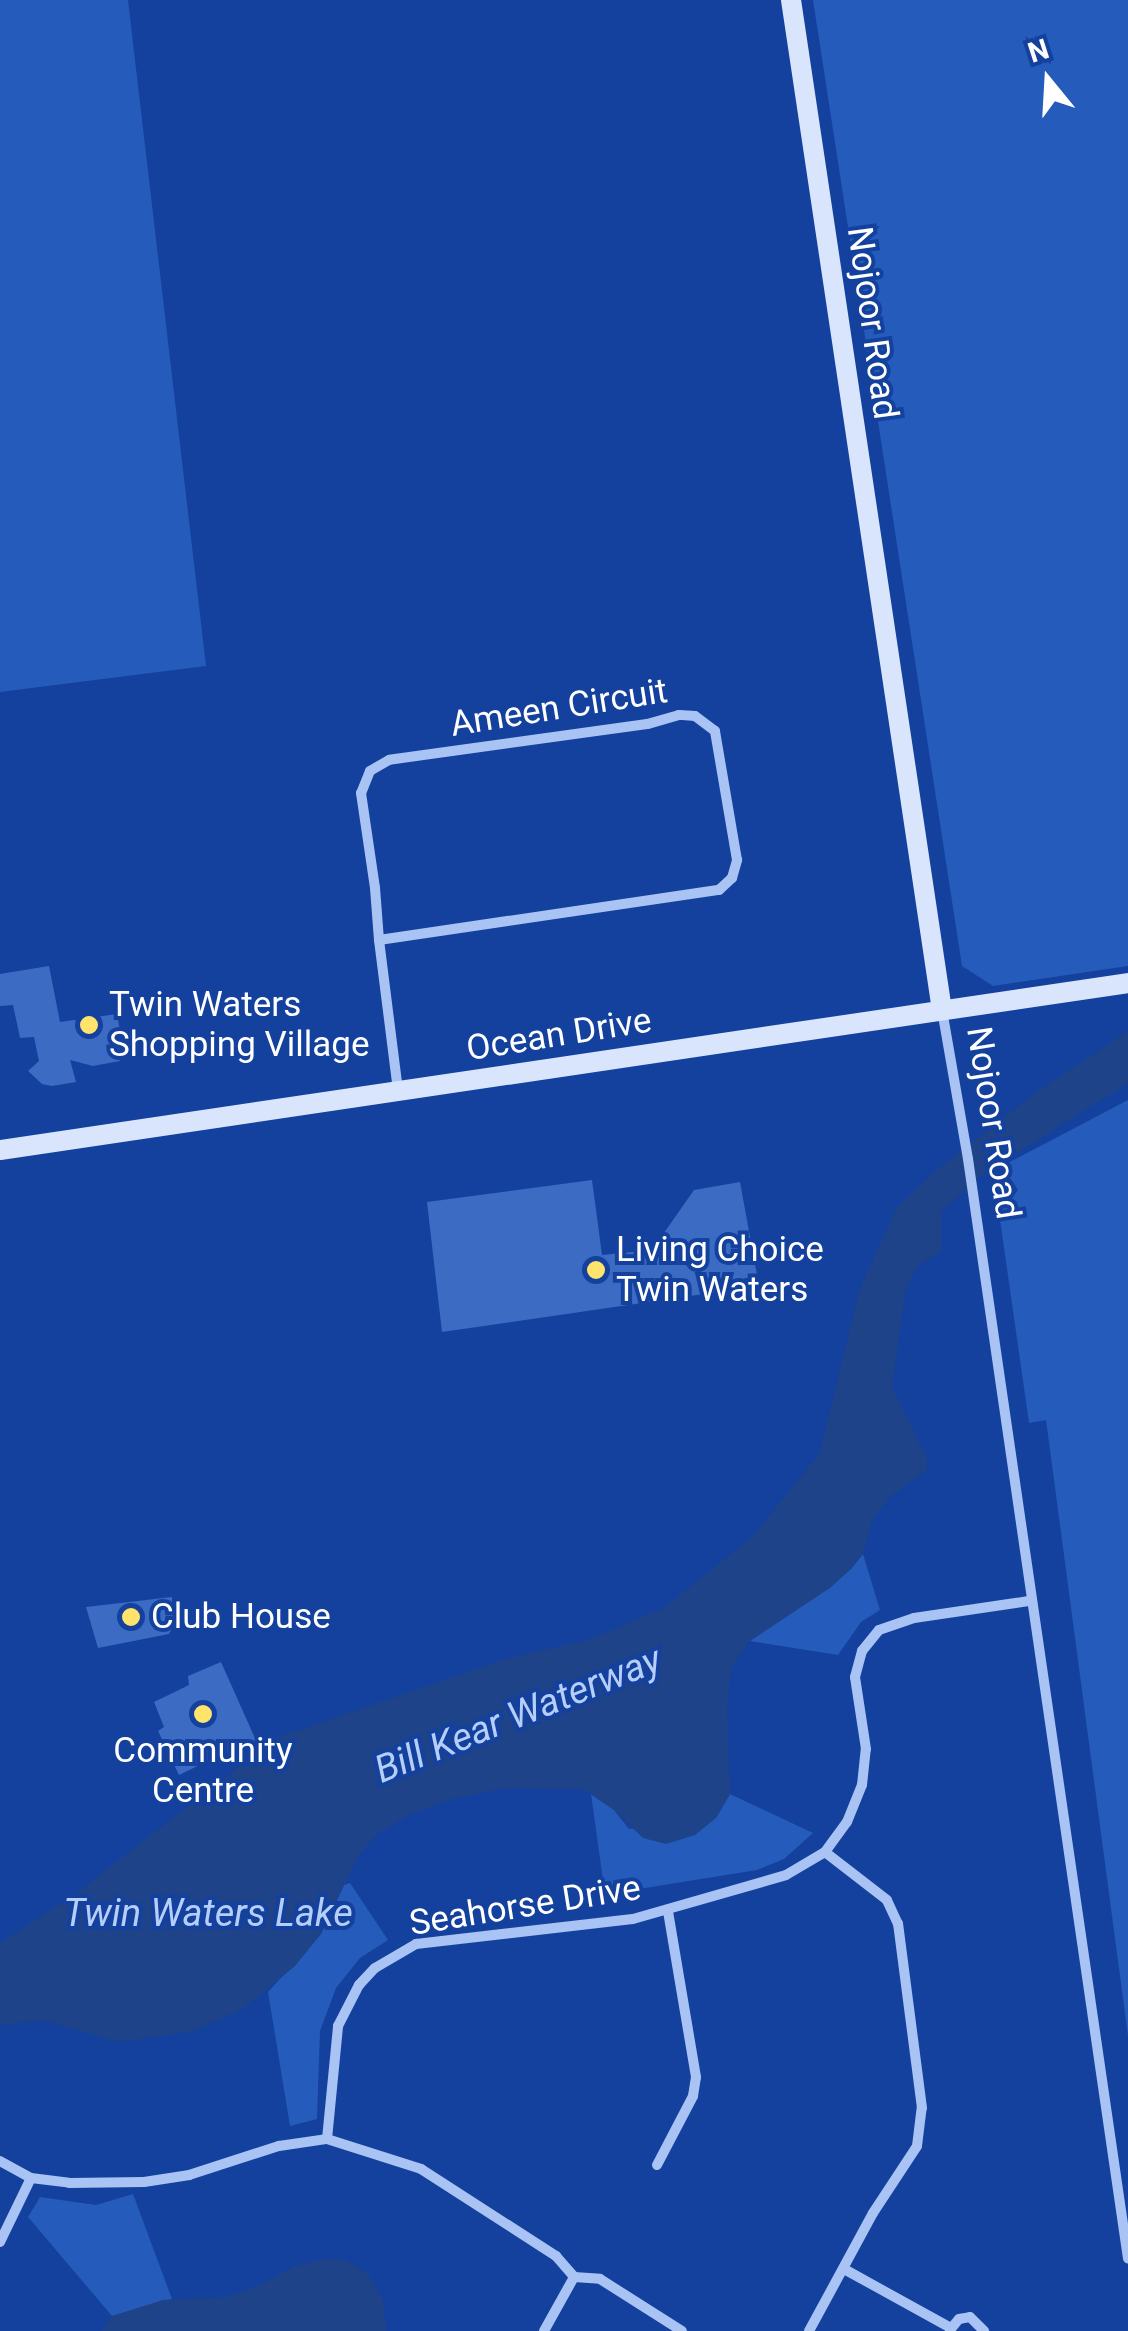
<!DOCTYPE html>
<style>
body{margin:0}
#map{position:relative;width:1128px;height:2331px;overflow:hidden;background:#13419d;font-family:Roboto,sans-serif}
div>[style]{position:absolute}
.green>*{inset:0;background:#255bbb}
.water>*{inset:0;background:#1f4388}
.building>*{inset:0;background:#3c6bc4}
.street>*{height:10px;margin:-5px;padding:0 5px;transform-origin:5px;border-radius:5px;background:#a8c3f4}
.secondary>*{height:20px;margin:-10px;padding:0 10px;transform-origin:10px;border-radius:10px;background:#d8e5fd}
.dots>*{width:28px;height:28px;translate:-50% -50%;box-sizing:border-box;border:5px solid #13419d;border-radius:50%}
span{translate:-50% -50%;white-space:nowrap;text-align:center;line-height:1.15;-webkit-text-stroke:8px #13419d;paint-order:stroke}
.street-label{font-size:35px;color:#fff}
.poi-label{font-size:35px;color:#fff}
.left{translate:0 -50%;text-align:left}
.water-label{font-size:38px;color:#b5cefa;font-style:italic}
.north{position:absolute;left:998px;top:30px;width:100px;height:100px;-webkit-text-stroke:8px #13419d;paint-order:stroke;rotate:342deg;font-size:28px;font-weight:700;line-height:40px;text-align:center;color:#fff}
.north::after{content:'';display:block;margin:auto;width:35px;height:45px;background:#fff;clip-path:polygon(50% 0,100% 100%,50% 72%,0 100%)}
</style>
<div id="map">
<div class="green">
<div style="clip-path:polygon(0 0,128px 0,206px 666px,0 692px)"></div>
<div style="clip-path:polygon(813px 0,1128px 0,1128px 966px,993px 986px,962px 966px)"></div>
<div style="clip-path:polygon(1128px 1100px,1128px 2036px,1046px 1420px,1029px 1423px,999px 1213px,1018px 1190px,1002px 1166px)"></div>
<div style="clip-path:polygon(863px 1554px,880px 1610px,861px 1622px,838px 1655px,750px 1641px,851px 1569px)"></div>
<div style="clip-path:polygon(591px 1794px,614px 1810px,629px 1829px,716px 1818px,730px 1794px,813px 1833px,784px 1859px,757px 1870px,639px 1889px,606px 1902px)"></div>
<div style="clip-path:polygon(350px 1883px,388px 1940px,360px 1958px,336px 1988px,320px 2031px,317px 2119px,290px 2126px,268px 1992px,321px 1934px,344px 1885px)"></div>
<div style="clip-path:polygon(133px 2194px,172px 2299px,112px 2316px,28px 2217px,40px 2197px,96px 2205px)"></div>
</div>
<div class="water">
<div style="clip-path:polygon(1128px 1031px,1128px 1083px,982px 1175px,941px 1212px,941px 1252px,916px 1267px,905px 1292px,892px 1387px,928px 1461px,926px 1471px,890px 1497px,872px 1520px,863px 1554px,851px 1569px,830px 1588px,750px 1641px,731px 1668px,727px 1708px,730px 1794px,716px 1818px,695px 1835px,666px 1844px,643px 1838px,614px 1810px,583px 1789px,506px 1788px,455px 1798px,411px 1814px,378px 1833px,358px 1856px,321px 1934px,295px 1966px,244px 2008px,193px 2031px,119px 2042px,44px 2020px,0 2025px,0 1943px,75px 1894px,276px 1738px,509px 1658px,588px 1640px,664px 1608px,753px 1536px,820px 1453px,859px 1291px,897px 1207px,933px 1173px,1036px 1092px)"></div>
<div style="clip-path:polygon(324px 2259px,344px 2260px,367px 2272px,383px 2300px,386px 2331px,102px 2331px,112px 2316px,163px 2300px,227px 2297px,261px 2285px,295px 2266px)"></div>
</div>
<div class="building">
<div style="clip-path:polygon(49px 966px,60px 1022px,117px 1014px,124px 1052px,117px 1052px,120px 1061px,93px 1066px,70px 1060px,76px 1082px,52px 1086px,42px 1084px,28px 1071px,39px 1061px,34px 1037px,20px 1038px,13px 1005px,0 1006px,0 974px)"></div>
<div style="clip-path:polygon(592px 1180px,602px 1255px,652px 1250px,694px 1190px,740px 1182px,759px 1286px,442px 1332px,427px 1202px)"></div>
<div style="clip-path:polygon(172px 1597px,173px 1626px,169px 1634px,98px 1648px,86px 1607px)"></div>
<div style="clip-path:polygon(221px 1662px,258px 1745px,220px 1755px,179px 1775px,158px 1731px,164px 1727px,154px 1702px,189px 1685px,188px 1676px)"></div>
</div>
<div class="street">
<div style="left:379px;top:940px;width:344px;rotate:-8.4deg"></div>
<div style="left:719px;top:890px;width:18px;rotate:-43deg"></div>
<div style="left:732px;top:878px;width:19px;rotate:-74deg"></div>
<div style="left:737px;top:860px;width:131px;rotate:-99.7deg"></div>
<div style="left:715px;top:731px;width:25px;rotate:-143deg"></div>
<div style="left:695px;top:716px;width:16px;rotate:-176deg"></div>
<div style="left:679px;top:715px;width:33px;rotate:164deg"></div>
<div style="left:647px;top:724px;width:260px;rotate:172.1deg"></div>
<div style="left:389px;top:760px;width:22px;rotate:150deg"></div>
<div style="left:370px;top:771px;width:24px;rotate:112deg"></div>
<div style="left:361px;top:793px;width:96px;rotate:81.6deg"></div>
<div style="left:375px;top:888px;width:52px;rotate:85.6deg"></div>
<div style="left:379px;top:940px;width:152px;rotate:82.8deg"></div>
<div style="left:942px;top:1010px;width:151px;rotate:80.1deg"></div>
<div style="left:968px;top:1159px;width:1111px;rotate:81.72deg"></div>
<div style="left:327px;top:2139px;width:114px;rotate:-84.4deg"></div>
<div style="left:338px;top:2026px;width:46px;rotate:-62.9deg"></div>
<div style="left:359px;top:1985px;width:23px;rotate:-47deg"></div>
<div style="left:375px;top:1968px;width:48px;rotate:-30.3deg"></div>
<div style="left:416px;top:1944px;width:218px;rotate:-6.6deg"></div>
<div style="left:633px;top:1919px;width:159px;rotate:-16deg"></div>
<div style="left:786px;top:1875px;width:45px;rotate:-30.5deg"></div>
<div style="left:825px;top:1852px;width:37px;rotate:-54deg"></div>
<div style="left:847px;top:1822px;width:40px;rotate:-68deg"></div>
<div style="left:862px;top:1785px;width:36px;rotate:-84deg"></div>
<div style="left:866px;top:1749px;width:73px;rotate:-98.7deg"></div>
<div style="left:855px;top:1677px;width:27px;rotate:-75deg"></div>
<div style="left:862px;top:1651px;width:27px;rotate:-51deg"></div>
<div style="left:879px;top:1630px;width:37px;rotate:-19deg"></div>
<div style="left:914px;top:1618px;width:116px;rotate:-8.4deg"></div>
<div style="left:0;top:2161px;width:35px;rotate:29deg"></div>
<div style="left:31px;top:2178px;width:38px;rotate:7deg"></div>
<div style="left:69px;top:2183px;width:75px;rotate:-0.8deg"></div>
<div style="left:144px;top:2182px;width:46px;rotate:-8.8deg"></div>
<div style="left:189px;top:2175px;width:95px;rotate:-17.9deg"></div>
<div style="left:279px;top:2146px;width:49px;rotate:-8.3deg"></div>
<div style="left:327px;top:2139px;width:99px;rotate:17.7deg"></div>
<div style="left:421px;top:2169px;width:161px;rotate:32.8deg"></div>
<div style="left:556px;top:2256px;width:28px;rotate:49deg"></div>
<div style="left:574px;top:2277px;width:26px;rotate:4deg"></div>
<div style="left:600px;top:2279px;width:97px;rotate:32.4deg"></div>
<div style="left:657px;top:2165px;width:78px;rotate:-62.4deg"></div>
<div style="left:693px;top:2096px;width:19px;rotate:-81deg"></div>
<div style="left:696px;top:2077px;width:167px;rotate:-99.6deg"></div>
<div style="left:0;top:2242px;width:71px;rotate:-64.2deg"></div>
<div style="left:844px;top:2269px;width:122px;rotate:28.9deg"></div>
<div style="left:950px;top:2330px;width:14px;rotate:-51deg"></div>
<div style="left:959px;top:2319px;width:11px;rotate:-10deg"></div>
<div style="left:970px;top:2317px;width:20px;rotate:45deg"></div>
<div style="left:544px;top:2331px;width:62px;rotate:-60.9deg"></div>
<div style="left:809px;top:2331px;width:134px;rotate:-61.5deg"></div>
<div style="left:873px;top:2213px;width:80px;rotate:-56.7deg"></div>
<div style="left:917px;top:2146px;width:38px;rotate:-83deg"></div>
<div style="left:922px;top:2108px;width:186px;rotate:-97.4deg"></div>
<div style="left:898px;top:1924px;width:26px;rotate:-115deg"></div>
<div style="left:887px;top:1900px;width:78px;rotate:-142.3deg"></div>
</div>
<div class="secondary">
<div style="left:791px;top:0;width:1021px;rotate:81.5deg"></div>
<div style="left:0;top:1150px;width:1140px;rotate:-8.42deg"></div>
</div>
<div class="dots">
<div style="left:89px;top:1025px;background:#ffe36b"></div>
<div style="left:596px;top:1270px;background:#ffe36b"></div>
<div style="left:131px;top:1617px;background:#ffe36b"></div>
<div style="left:203px;top:1714px;background:#ffe36b"></div>
</div>
<div class="street-label">
<span style="left:872px;top:323px;rotate:82deg">Nojoor Road</span>
<span style="left:559px;top:708px;rotate:-9deg">Ameen Circuit</span>
<span style="left:559px;top:1035px;rotate:-9deg">Ocean Drive</span>
<span style="left:993px;top:1123px;rotate:81deg">Nojoor Road</span>
<span style="left:525px;top:1906px;rotate:-9deg">Seahorse Drive</span>
</div>
<div class="poi-label">
<span class="left" style="left:109px;top:1025px">Twin Waters<br>Shopping Village</span>
<span class="left" style="left:616px;top:1270px">Living Choice<br>Twin Waters</span>
<span class="left" style="left:151px;top:1617px">Club House</span>
<span style="left:203px;top:1771px">Community<br>Centre</span>
</div>
<div class="water-label">
<span style="left:518px;top:1715px;rotate:-22deg">Bill Kear Waterway</span>
<span style="left:208px;top:1914px">Twin Waters Lake</span>
</div>
<div class="north">N</div>
</div>
